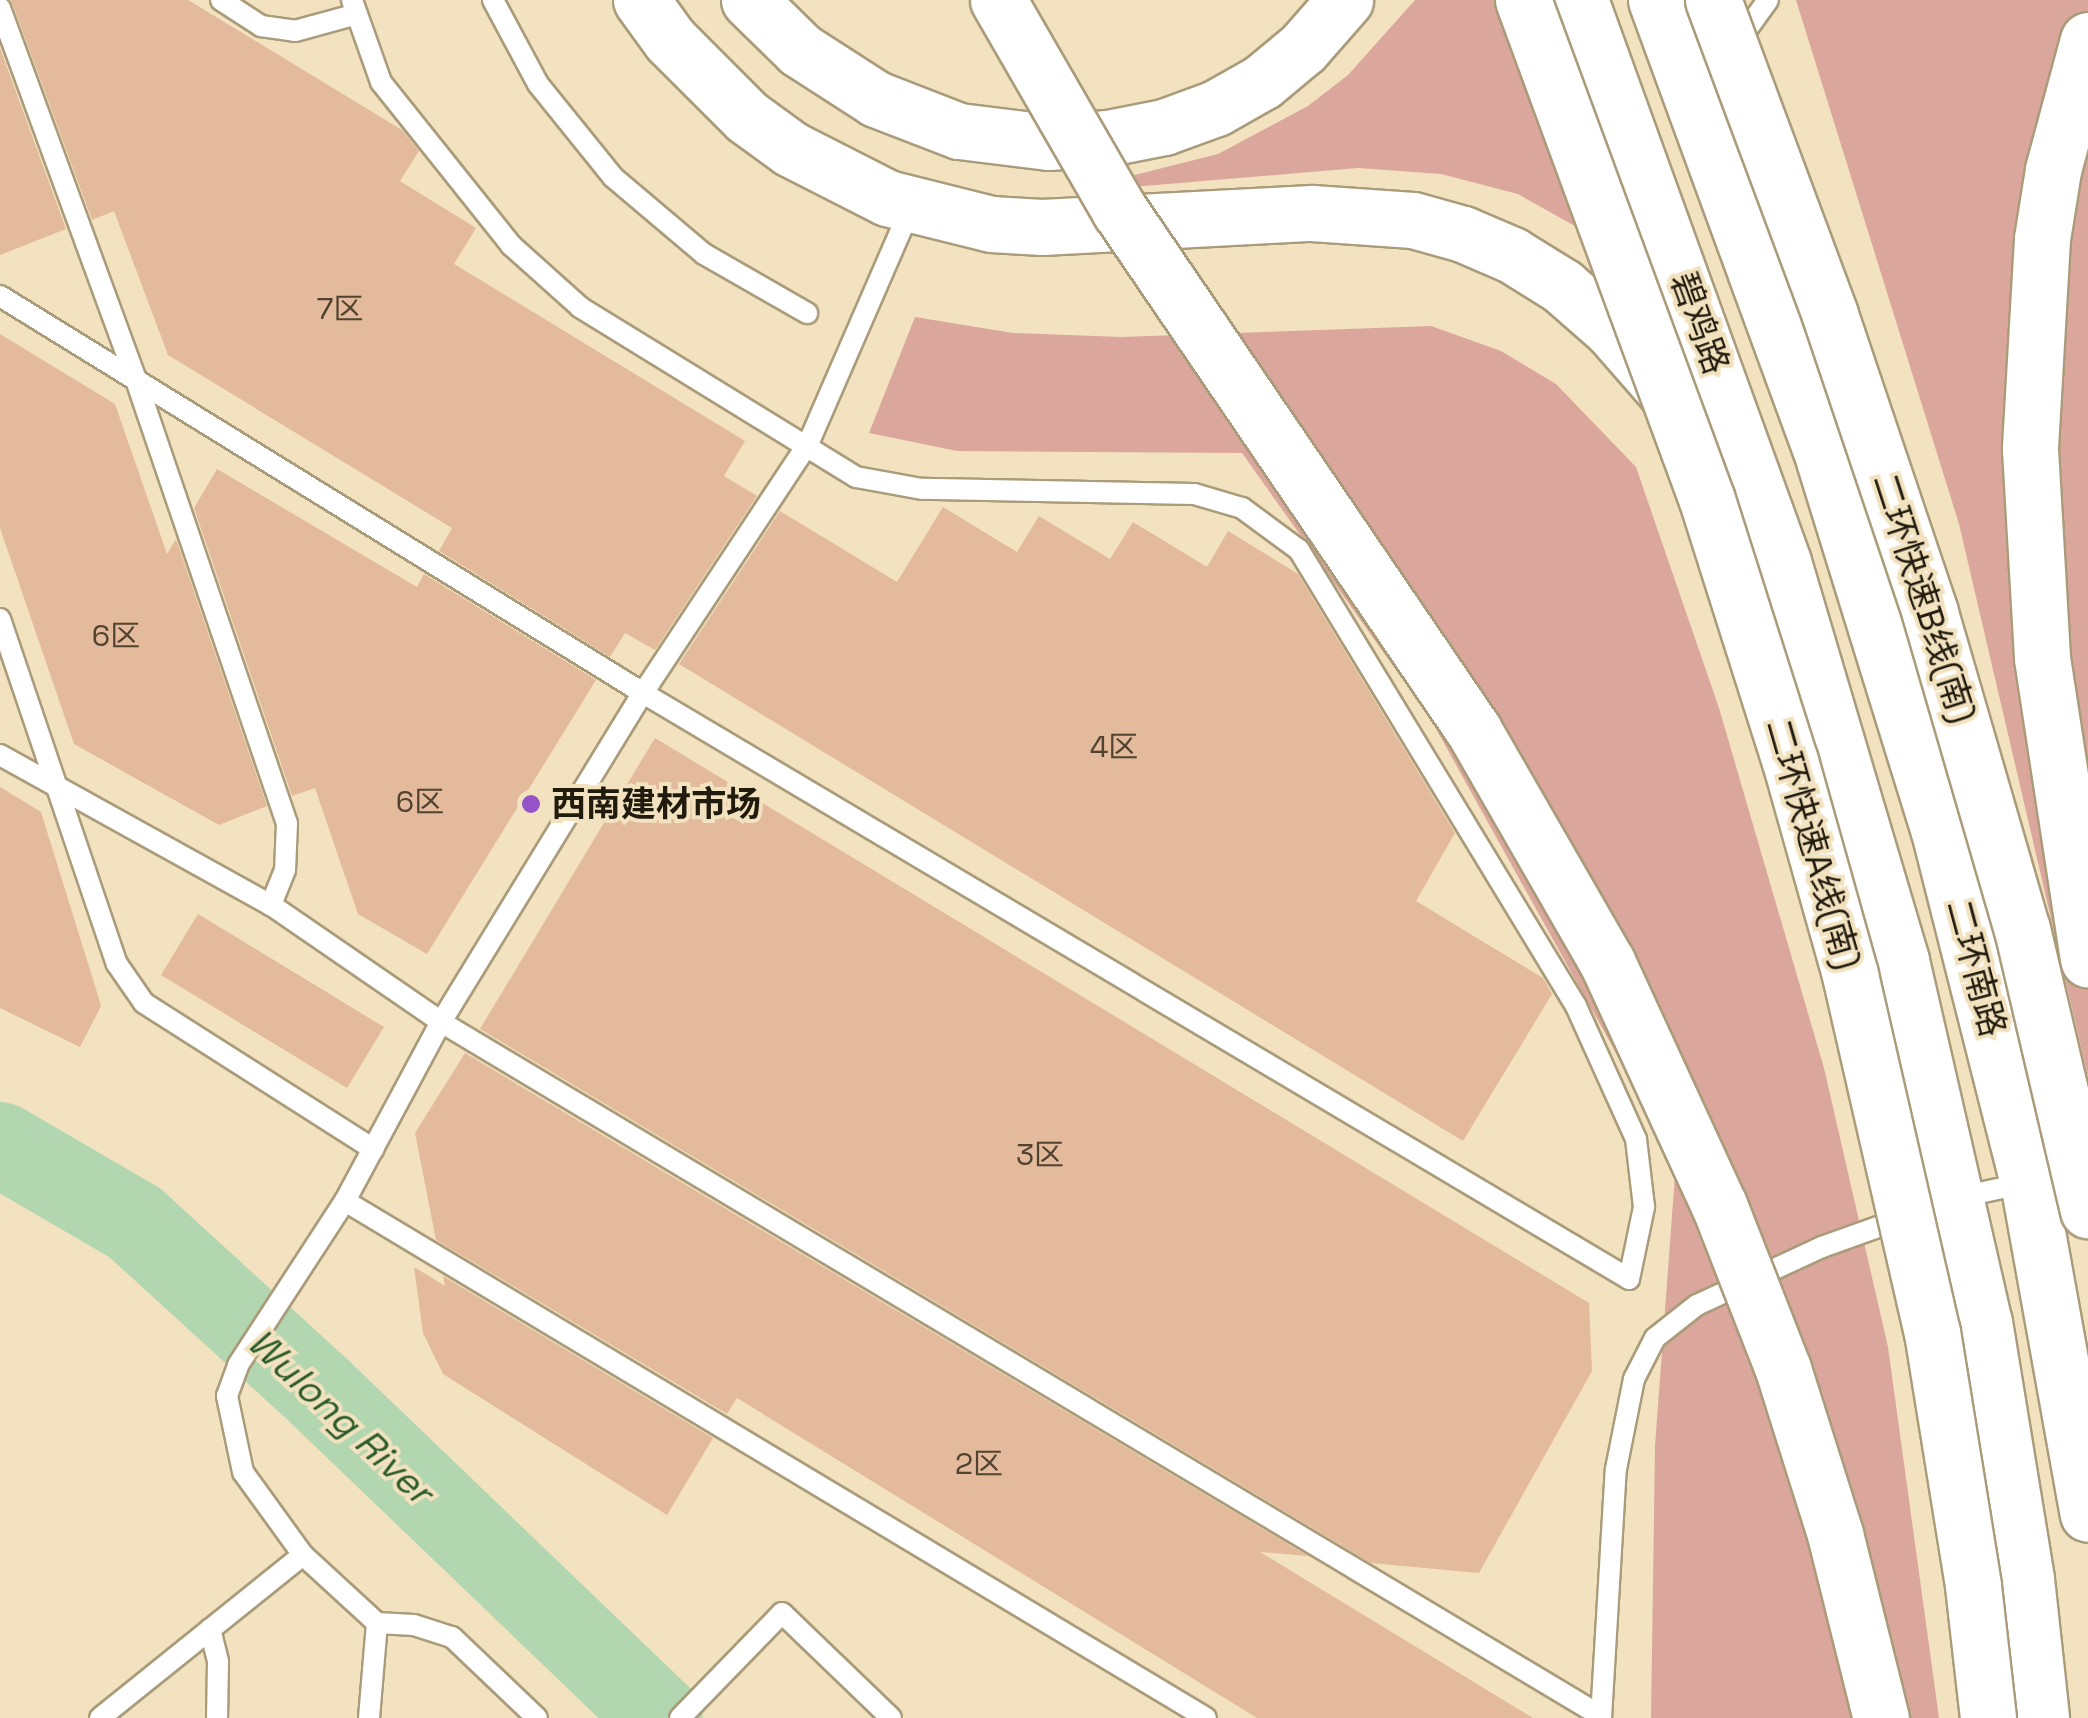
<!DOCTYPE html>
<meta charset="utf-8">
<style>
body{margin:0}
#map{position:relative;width:2088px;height:1718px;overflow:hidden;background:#f2e2bf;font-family:"Space Grotesk","Noto Sans SC",sans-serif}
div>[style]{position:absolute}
.forest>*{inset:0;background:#dba79d}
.river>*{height:85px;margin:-42.5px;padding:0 42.5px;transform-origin:42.5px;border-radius:42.5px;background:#b2d6b0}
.building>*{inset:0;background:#e3ba9b}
.roads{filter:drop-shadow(2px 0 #aa9b7a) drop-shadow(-2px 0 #aa9b7a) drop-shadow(0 2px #aa9b7a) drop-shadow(0 -2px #aa9b7a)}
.service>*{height:20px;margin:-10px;padding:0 10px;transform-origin:10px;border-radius:10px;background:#fff}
.primary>*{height:55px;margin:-27.5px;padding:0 27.5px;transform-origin:27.5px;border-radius:27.5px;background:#fff}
.trunk>*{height:55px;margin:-27.5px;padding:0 27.5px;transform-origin:27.5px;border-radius:27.5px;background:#fff}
.bridges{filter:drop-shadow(2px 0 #aa9b7a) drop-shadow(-2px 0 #aa9b7a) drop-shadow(0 2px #aa9b7a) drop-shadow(0 -2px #aa9b7a)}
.trunk-bridge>*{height:55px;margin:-27.5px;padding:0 27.5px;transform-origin:27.5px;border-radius:27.5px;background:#fff}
.dots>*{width:28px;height:28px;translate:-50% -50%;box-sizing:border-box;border:5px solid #f2e2bf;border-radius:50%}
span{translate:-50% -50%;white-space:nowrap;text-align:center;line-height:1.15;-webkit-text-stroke:8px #f2e2bf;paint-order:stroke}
.number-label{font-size:30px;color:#524331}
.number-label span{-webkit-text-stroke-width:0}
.street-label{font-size:35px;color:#211b0e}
.poi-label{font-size:35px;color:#211b0e;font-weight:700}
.left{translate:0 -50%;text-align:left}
.water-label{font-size:38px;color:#2c5c2b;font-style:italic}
</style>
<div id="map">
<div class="forest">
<div style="clip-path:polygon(1415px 0,1499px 0,1582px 230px,1518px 194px,1441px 174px,1358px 168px,1120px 188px,1119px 179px,1218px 154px,1308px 106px,1348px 75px)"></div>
<div style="clip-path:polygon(1796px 0,2088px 0,2088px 1077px,1959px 524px)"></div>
<div style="clip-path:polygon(915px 317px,1013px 333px,1121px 337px,1431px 326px,1501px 351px,1556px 384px,1636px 467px,1719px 708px,1824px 1068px,1888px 1347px,1939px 1718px,1651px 1718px,1655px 1446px,1676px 1161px,1430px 718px,1242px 453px,957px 451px,869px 433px)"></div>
</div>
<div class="river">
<div style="left:0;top:1144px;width:155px;rotate:30.2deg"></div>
<div style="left:134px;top:1222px;width:252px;rotate:42.4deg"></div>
<div style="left:320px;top:1392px;width:471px;rotate:43.8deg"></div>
</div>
<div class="building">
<div style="clip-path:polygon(11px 0,188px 0,402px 130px,419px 151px,400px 181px,476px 228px,454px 264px,745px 441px,724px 476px,757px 496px,655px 650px,625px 633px,610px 657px,439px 551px,452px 528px,168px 355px,114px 211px,92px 220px)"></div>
<div style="clip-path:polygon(0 48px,66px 229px,0 255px)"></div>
<div style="clip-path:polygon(0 334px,115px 404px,167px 554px,176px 539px,267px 806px,219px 825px,74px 744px,0 528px)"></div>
<div style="clip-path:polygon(217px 469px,417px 587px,424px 574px,596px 680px,427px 954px,358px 914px,315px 788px,292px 796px,194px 508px)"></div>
<div style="clip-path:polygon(943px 507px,1017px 552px,1039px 516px,1110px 559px,1133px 522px,1207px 567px,1228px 531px,1298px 574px,1455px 833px,1416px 901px,1543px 978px,1552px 994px,1463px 1141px,679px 664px,780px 511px,897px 582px)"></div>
<div style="clip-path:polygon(655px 738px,1589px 1303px,1592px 1371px,1479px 1573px,1371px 1563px,480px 1029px)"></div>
<div style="clip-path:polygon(0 787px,41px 812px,95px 986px,101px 1006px,80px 1047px,0 1008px)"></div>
<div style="clip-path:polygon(198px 914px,384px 1027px,347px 1088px,161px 975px)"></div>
<div style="clip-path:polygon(465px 1053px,1308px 1556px,1260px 1552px,1533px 1718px,1257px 1718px,737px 1398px,727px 1414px,436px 1240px,415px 1133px)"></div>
<div style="clip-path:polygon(414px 1267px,445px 1286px,443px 1276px,713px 1438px,667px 1515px,443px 1374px,423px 1333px)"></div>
</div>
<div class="roads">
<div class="service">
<div style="left:221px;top:0;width:48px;rotate:33deg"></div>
<div style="left:261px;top:26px;width:34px;rotate:8deg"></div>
<div style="left:295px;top:31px;width:64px;rotate:-15.3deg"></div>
<div style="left:493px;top:0;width:95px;rotate:61.8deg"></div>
<div style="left:538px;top:84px;width:119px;rotate:51.1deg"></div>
<div style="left:613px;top:177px;width:119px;rotate:40.2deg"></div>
<div style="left:704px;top:254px;width:119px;rotate:29.8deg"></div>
<div style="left:0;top:8px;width:396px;rotate:69.9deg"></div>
<div style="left:136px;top:380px;width:468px;rotate:71.2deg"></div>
<div style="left:287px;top:823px;width:47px;rotate:92.4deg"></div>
<div style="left:285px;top:870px;width:38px;rotate:112deg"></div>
<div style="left:1737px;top:43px;width:53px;rotate:-54.2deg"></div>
<div style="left:0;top:296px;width:756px;rotate:31.69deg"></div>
<div style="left:643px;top:693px;width:1147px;rotate:30.72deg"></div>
<div style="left:1629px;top:1279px;width:74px;rotate:-78.2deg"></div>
<div style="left:1644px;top:1207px;width:68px;rotate:-96.7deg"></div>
<div style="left:1636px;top:1139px;width:146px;rotate:-114.3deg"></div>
<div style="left:1576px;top:1006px;width:534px;rotate:-121.28deg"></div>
<div style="left:1299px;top:550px;width:71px;rotate:-143.6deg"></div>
<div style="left:1242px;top:508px;width:50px;rotate:-163.7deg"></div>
<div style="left:1194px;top:494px;width:272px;rotate:-178.9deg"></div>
<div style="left:922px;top:489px;width:67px;rotate:-169.7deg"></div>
<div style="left:856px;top:477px;width:324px;rotate:-148.4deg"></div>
<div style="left:580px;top:307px;width:93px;rotate:-138.1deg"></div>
<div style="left:511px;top:245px;width:208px;rotate:-128.6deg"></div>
<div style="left:381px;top:82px;width:87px;rotate:-109.5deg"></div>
<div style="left:0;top:619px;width:364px;rotate:71.3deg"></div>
<div style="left:117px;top:964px;width:47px;rotate:55.3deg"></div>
<div style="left:144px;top:1003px;width:272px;rotate:32.5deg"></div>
<div style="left:0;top:755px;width:310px;rotate:29deg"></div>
<div style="left:271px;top:905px;width:206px;rotate:34.5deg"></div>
<div style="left:441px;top:1022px;width:1352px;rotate:30.89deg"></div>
<div style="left:1956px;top:1198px;width:72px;rotate:-12.1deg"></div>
<div style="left:345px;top:1201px;width:1004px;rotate:30.98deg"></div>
<div style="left:377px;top:1623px;width:37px;rotate:3deg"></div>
<div style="left:414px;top:1625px;width:40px;rotate:18deg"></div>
<div style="left:452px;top:1637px;width:117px;rotate:43.6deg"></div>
<div style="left:210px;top:1629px;width:34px;rotate:76deg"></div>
<div style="left:218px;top:1662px;width:56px;rotate:91deg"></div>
<div style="left:100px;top:1718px;width:260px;rotate:-38.8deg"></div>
<div style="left:369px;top:1718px;width:95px;rotate:-85.2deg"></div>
<div style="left:377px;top:1623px;width:100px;rotate:-137.4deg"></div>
<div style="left:303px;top:1555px;width:102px;rotate:-125.9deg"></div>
<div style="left:243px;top:1472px;width:78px;rotate:-101.9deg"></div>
<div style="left:227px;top:1396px;width:33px;rotate:-70deg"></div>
<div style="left:238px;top:1365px;width:196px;rotate:-56.9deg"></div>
<div style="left:345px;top:1201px;width:203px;rotate:-61.8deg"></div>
<div style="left:441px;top:1022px;width:386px;rotate:-58.5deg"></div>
<div style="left:643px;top:693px;width:299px;rotate:-56.5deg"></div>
<div style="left:808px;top:444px;width:258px;rotate:-66.5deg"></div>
<div style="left:680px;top:1718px;width:146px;rotate:-45.8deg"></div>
<div style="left:782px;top:1613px;width:151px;rotate:43.9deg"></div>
<div style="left:1601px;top:1718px;width:249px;rotate:-86.6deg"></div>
<div style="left:1616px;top:1469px;width:92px;rotate:-78.7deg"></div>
<div style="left:1634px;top:1379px;width:46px;rotate:-62.9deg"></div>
<div style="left:1655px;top:1338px;width:53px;rotate:-38.2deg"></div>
<div style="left:1697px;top:1305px;width:138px;rotate:-24.9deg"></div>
<div style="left:1822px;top:1247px;width:89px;rotate:-19.7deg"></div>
</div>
<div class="primary">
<div style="left:641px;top:0;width:49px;rotate:54.1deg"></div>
<div style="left:670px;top:40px;width:109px;rotate:45deg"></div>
<div style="left:747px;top:117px;width:54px;rotate:36deg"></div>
<div style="left:791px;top:149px;width:108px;rotate:27deg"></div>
<div style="left:887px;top:198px;width:107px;rotate:14deg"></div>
<div style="left:991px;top:224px;width:51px;rotate:3.4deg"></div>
<div style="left:1042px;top:227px;width:270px;rotate:-3deg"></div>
<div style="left:1312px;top:213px;width:101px;rotate:4deg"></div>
<div style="left:1413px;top:220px;width:52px;rotate:15.6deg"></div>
<div style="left:1463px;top:234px;width:53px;rotate:23.2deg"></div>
<div style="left:1512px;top:255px;width:59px;rotate:31.8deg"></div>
<div style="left:1562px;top:286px;width:65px;rotate:41.3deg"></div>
<div style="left:1611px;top:329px;width:82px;rotate:48.9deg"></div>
<div style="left:749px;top:0;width:71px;rotate:44.4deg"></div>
<div style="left:800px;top:50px;width:90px;rotate:32.8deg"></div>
<div style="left:876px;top:99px;width:89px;rotate:21.1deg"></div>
<div style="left:959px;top:131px;width:90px;rotate:7deg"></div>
<div style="left:1048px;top:142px;width:60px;rotate:-3.8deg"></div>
<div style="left:1108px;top:138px;width:57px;rotate:-11.1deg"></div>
<div style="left:1164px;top:127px;width:55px;rotate:-20.1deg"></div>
<div style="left:1216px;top:108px;width:53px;rotate:-29.5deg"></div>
<div style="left:1262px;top:82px;width:53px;rotate:-39.7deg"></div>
<div style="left:1303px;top:48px;width:64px;rotate:-48.8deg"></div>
<div style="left:1580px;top:0;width:598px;rotate:70.14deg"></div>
<div style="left:1783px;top:562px;width:416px;rotate:73.5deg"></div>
<div style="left:1901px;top:961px;width:370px;rotate:77.1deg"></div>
<div style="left:1984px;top:1322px;width:260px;rotate:80.7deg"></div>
<div style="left:2026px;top:1579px;width:140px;rotate:83.8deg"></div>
<div style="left:1656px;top:0;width:490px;rotate:69.9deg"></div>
<div style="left:1824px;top:460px;width:388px;rotate:72.8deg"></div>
<div style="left:1939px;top:831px;width:362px;rotate:75.8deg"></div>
<div style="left:2028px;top:1182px;width:337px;rotate:79.8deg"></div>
</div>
<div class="trunk">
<div style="left:2088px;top:40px;width:135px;rotate:105.1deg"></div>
<div style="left:2053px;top:170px;width:70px;rotate:99.1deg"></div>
<div style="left:2042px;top:239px;width:210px;rotate:93.3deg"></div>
<div style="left:2030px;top:449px;width:209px;rotate:86.7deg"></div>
<div style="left:2042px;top:658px;width:305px;rotate:81.3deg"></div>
</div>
</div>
<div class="bridges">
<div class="trunk-bridge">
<div style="left:998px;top:0;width:244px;rotate:60deg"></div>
<div style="left:1120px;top:211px;width:629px;rotate:55.75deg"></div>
<div style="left:1474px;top:731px;width:267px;rotate:60.1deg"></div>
<div style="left:1607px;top:962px;width:268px;rotate:65.3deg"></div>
<div style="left:1719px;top:1205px;width:176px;rotate:68.7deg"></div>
<div style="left:1783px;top:1369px;width:173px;rotate:72.5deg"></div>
<div style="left:1835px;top:1534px;width:190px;rotate:76deg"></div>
<div style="left:1523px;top:0;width:533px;rotate:69.8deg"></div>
<div style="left:1707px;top:500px;width:274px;rotate:72.4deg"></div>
<div style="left:1790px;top:761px;width:222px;rotate:74.3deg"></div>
<div style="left:1850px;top:975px;width:366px;rotate:77.1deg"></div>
<div style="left:1932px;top:1332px;width:257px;rotate:80.8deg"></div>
<div style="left:1973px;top:1586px;width:133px;rotate:83.5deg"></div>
<div style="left:1713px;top:0;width:336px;rotate:69.6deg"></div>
<div style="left:1830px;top:315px;width:314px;rotate:71.4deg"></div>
<div style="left:1930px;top:613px;width:329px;rotate:73.8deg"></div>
<div style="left:2022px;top:929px;width:289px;rotate:76.8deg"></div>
</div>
</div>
<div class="dots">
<div style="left:531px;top:804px;background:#9453c8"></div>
</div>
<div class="number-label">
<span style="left:340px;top:309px">7区</span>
<span style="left:116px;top:636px">6区</span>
<span style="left:1114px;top:747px">4区</span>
<span style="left:420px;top:802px">6区</span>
<span style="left:1040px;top:1155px">3区</span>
<span style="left:979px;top:1464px">2区</span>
</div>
<div class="street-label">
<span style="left:1700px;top:323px;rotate:70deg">碧鸡路</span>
<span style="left:1924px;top:598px;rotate:72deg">二环快速B线(南)</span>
<span style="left:1813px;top:844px;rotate:74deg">二环快速A线(南)</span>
<span style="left:1976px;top:968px;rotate:75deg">二环南路</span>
</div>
<div class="poi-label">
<span class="left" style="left:551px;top:804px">西南建材市场</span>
</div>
<div class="water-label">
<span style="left:340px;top:1417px;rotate:43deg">Wulong River</span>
</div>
</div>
